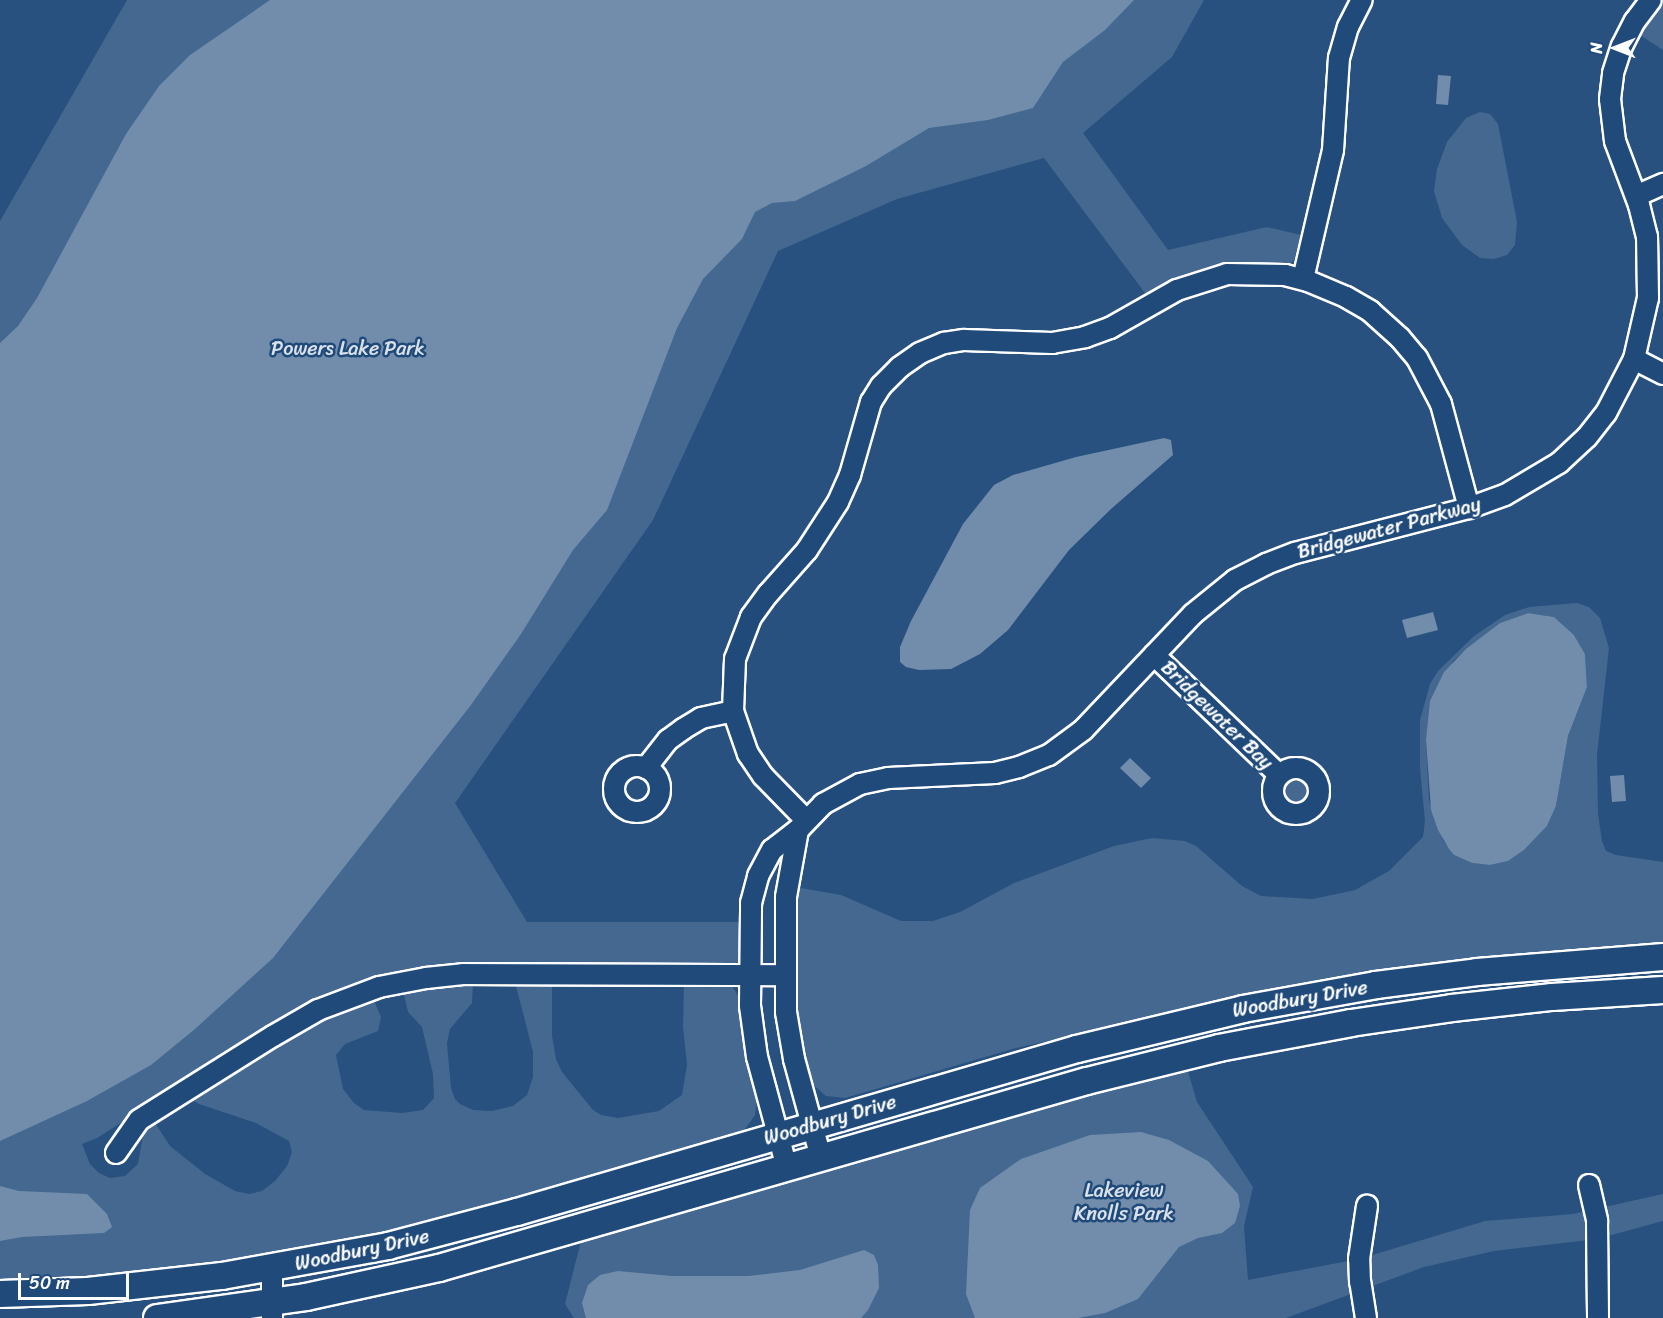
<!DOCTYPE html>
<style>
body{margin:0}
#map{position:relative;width:1663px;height:1318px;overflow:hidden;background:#28517f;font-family:Sriracha,sans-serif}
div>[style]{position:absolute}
.green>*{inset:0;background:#446890}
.round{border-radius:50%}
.water>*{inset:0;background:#718dab}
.roads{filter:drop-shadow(2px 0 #fff) drop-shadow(-2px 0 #fff) drop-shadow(0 2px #fff) drop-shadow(0 -2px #fff)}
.minor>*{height:20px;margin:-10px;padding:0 10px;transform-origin:10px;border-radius:10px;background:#1f4a7a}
.minor>.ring{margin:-10px;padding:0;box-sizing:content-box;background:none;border:20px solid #1f4a7a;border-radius:50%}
.major>*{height:26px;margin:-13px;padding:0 13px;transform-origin:13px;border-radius:13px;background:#1f4a7a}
span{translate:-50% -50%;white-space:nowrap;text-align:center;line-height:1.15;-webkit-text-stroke:5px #1f4a7a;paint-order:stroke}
.park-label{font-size:20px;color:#dae1e9}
.street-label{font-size:20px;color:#fff}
.north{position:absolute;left:1585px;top:18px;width:60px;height:60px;-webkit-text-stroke:4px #1f4a7a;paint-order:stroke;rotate:270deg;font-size:16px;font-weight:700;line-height:24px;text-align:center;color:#fff}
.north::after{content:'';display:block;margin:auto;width:21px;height:27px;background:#fff;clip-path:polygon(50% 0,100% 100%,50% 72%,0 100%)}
.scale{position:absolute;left:18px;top:1273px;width:111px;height:27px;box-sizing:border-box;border:3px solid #fff;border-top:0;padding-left:8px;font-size:18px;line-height:21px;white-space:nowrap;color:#fff;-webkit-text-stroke:4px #1f4a7a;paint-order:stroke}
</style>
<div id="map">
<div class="green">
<div style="clip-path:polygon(127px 0,1204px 0,1172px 57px,1083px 133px,1168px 250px,1267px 227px,1301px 235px,1294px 260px,1289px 265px,1251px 264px,1220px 266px,1180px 277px,1145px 293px,1044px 158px,897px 199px,778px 251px,653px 520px,455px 803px,527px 922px,741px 922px,741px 953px,738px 962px,731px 966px,479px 966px,270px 1028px,97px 1138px,82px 1144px,90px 1164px,99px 1173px,110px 1178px,125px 1176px,138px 1164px,144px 1129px,153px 1120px,170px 1146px,205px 1174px,235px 1191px,249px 1194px,262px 1191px,275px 1181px,287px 1166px,292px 1152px,289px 1141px,256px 1123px,199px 1104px,188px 1098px,307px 1024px,373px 998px,381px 1017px,378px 1031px,345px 1044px,336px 1055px,343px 1089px,354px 1103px,364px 1110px,402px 1113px,423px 1110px,434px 1098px,433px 1074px,422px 1027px,408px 1012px,403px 990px,473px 982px,472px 1003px,450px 1029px,447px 1043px,451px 1088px,455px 1099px,460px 1104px,473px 1110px,492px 1111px,513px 1106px,527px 1095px,533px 1077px,533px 1052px,515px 982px,552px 982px,552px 1036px,556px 1059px,562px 1072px,593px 1110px,601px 1115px,618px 1118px,659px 1111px,682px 1095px,687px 1065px,683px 1026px,684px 982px,731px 984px,741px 1001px,745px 1050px,757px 1098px,755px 1115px,745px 1129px,734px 1135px,470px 1212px,344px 1242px,187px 1268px,101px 1276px,0 1281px,0 221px)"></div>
<div style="clip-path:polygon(1663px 4px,1663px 50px,1640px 35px)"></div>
<div style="clip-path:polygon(1480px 112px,1490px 114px,1498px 124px,1517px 222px,1515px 245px,1507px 255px,1494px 259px,1480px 258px,1462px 245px,1442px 218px,1434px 191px,1437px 169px,1447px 142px,1466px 118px)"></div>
<div style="clip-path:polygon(evenodd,1577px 603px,1589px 607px,1600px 618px,1609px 648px,1597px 755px,1598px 814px,1602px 841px,1606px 851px,1616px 855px,1663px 862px,1663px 944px,1480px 958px,1298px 985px,1016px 1048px,845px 1098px,826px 1096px,809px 1081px,795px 1013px,795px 887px,841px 895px,901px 921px,933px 921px,960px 912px,1014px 883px,1114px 846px,1152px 838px,1185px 841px,1196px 846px,1242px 886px,1261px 896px,1313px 899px,1355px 890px,1389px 871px,1423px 837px,1425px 821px,1420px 768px,1420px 720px,1430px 684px,1438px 671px,1474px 636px,1505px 615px,1529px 607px,1577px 603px,1528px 613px,1554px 617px,1574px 635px,1585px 654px,1587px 687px,1568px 736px,1556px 806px,1547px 826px,1524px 850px,1508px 861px,1490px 865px,1472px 863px,1454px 855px,1443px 840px,1429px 800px,1426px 740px,1453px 661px,1500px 623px,1528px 613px)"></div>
<div class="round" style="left:1282px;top:778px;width:28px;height:28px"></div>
<div style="clip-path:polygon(1187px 1068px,1197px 1102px,1253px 1187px,1244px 1226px,1248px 1280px,1359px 1259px,1485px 1221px,1573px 1214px,1663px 1194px,1663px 1221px,1597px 1239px,1494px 1251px,1424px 1267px,1286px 1318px,574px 1318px,565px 1304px,581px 1241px,1105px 1089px)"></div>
</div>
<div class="water">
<div style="clip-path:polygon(270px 0,1134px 0,1105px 30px,1063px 62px,1033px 108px,988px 120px,929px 128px,866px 166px,795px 201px,772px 203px,755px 212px,742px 239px,703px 279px,677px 328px,607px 510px,573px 550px,521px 634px,471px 705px,273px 958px,195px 1029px,151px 1065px,87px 1101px,0 1141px,0 343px,18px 326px,37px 298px,126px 134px,159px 86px,190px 55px)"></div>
<div style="clip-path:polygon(1438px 75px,1451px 76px,1448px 105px,1436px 104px)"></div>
<div style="clip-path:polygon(1164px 438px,1171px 440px,1173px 455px,1111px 509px,1069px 550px,1008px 630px,980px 654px,951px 669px,919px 670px,906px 667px,900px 662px,900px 647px,911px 621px,963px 524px,994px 485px,1013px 475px,1076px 457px)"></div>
<div style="clip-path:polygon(1433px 612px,1438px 630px,1407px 638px,1402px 620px)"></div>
<div style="clip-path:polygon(1528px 613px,1554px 617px,1574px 635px,1585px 654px,1587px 687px,1568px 736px,1556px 806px,1547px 826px,1524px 850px,1508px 861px,1490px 865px,1472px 863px,1454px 855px,1449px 849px,1438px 830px,1431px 810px,1426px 740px,1430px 701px,1444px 672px,1466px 649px,1500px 623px)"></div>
<div style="clip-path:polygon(1130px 758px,1151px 778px,1141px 788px,1120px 768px)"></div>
<div style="clip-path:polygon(1624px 775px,1626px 801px,1612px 802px,1610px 776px)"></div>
<div style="clip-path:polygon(1141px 1132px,1169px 1140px,1208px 1161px,1238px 1194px,1240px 1206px,1235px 1223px,1222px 1233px,1198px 1238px,1179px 1247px,1138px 1299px,1105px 1313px,1078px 1318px,975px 1318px,966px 1294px,970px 1210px,980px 1188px,1021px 1159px,1090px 1135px)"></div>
<div style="clip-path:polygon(0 1186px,19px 1191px,87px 1194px,107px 1214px,112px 1227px,104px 1233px,22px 1237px,0 1241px)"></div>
<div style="clip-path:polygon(864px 1250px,874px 1255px,878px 1265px,879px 1288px,868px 1310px,861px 1318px,586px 1318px,582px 1303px,588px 1285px,600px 1275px,618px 1271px,672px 1276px,748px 1276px,800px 1270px)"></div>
</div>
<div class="roads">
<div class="minor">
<div style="left:1636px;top:196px;width:30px;rotate:-24deg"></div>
<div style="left:1303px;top:279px;width:132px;rotate:-76.9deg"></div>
<div style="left:1333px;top:150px;width:92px;rotate:-86.3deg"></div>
<div style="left:1339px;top:58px;width:32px;rotate:-74deg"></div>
<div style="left:1348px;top:27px;width:30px;rotate:-63deg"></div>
<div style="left:1634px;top:359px;width:33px;rotate:27deg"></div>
<div style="left:1154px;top:655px;width:173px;rotate:43.8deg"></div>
<div class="ring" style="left:614px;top:766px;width:26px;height:26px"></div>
<div class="ring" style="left:1273px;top:768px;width:26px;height:26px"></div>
<div style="left:646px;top:768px;width:36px;rotate:-52deg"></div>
<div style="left:668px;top:740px;width:19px;rotate:-36deg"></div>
<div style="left:683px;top:729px;width:21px;rotate:-31deg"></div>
<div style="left:701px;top:718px;width:33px;rotate:-12deg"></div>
<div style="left:806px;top:820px;width:62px;rotate:-134.3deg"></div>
<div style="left:763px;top:776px;width:27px;rotate:-124deg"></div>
<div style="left:748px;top:754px;width:46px;rotate:-109.2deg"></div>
<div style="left:733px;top:711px;width:52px;rotate:-87.8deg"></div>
<div style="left:735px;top:659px;width:45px;rotate:-69.1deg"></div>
<div style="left:751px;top:617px;width:29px;rotate:-54deg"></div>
<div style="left:768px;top:594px;width:59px;rotate:-48.4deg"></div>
<div style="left:807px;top:550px;width:57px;rotate:-57.1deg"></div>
<div style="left:838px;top:502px;width:30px;rotate:-66deg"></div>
<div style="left:850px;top:475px;width:76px;rotate:-74deg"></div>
<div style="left:871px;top:402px;width:19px;rotate:-58deg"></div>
<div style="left:881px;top:386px;width:27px;rotate:-45deg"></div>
<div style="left:900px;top:367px;width:24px;rotate:-35deg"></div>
<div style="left:920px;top:353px;width:26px;rotate:-23deg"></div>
<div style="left:944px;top:343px;width:20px;rotate:-9deg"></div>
<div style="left:964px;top:340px;width:88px;rotate:2deg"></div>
<div style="left:1052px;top:343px;width:34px;rotate:-10deg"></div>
<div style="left:1085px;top:337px;width:27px;rotate:-20deg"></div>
<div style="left:1110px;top:328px;width:77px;rotate:-29.6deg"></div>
<div style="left:1177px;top:290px;width:52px;rotate:-17.7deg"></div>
<div style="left:1227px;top:274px;width:58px;rotate:1deg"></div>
<div style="left:1285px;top:275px;width:24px;rotate:15deg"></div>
<div style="left:1308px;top:281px;width:41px;rotate:22.8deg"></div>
<div style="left:1346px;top:297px;width:28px;rotate:30deg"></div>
<div style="left:1370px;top:311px;width:40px;rotate:42deg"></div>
<div style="left:1400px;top:338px;width:26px;rotate:50deg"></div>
<div style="left:1417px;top:358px;width:52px;rotate:62.4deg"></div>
<div style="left:1441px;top:404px;width:108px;rotate:74.9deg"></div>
<div style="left:798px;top:830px;width:68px;rotate:100.2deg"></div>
<div style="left:786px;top:897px;width:115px;rotate:90deg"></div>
<div style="left:786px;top:1012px;width:48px;rotate:80.3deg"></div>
<div style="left:794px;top:1059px;width:103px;rotate:74.7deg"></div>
<div style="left:116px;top:1153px;width:40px;rotate:-55.1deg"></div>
<div style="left:139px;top:1120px;width:158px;rotate:-32.1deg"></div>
<div style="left:273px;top:1036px;width:52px;rotate:-30deg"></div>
<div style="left:318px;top:1010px;width:65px;rotate:-20.7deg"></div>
<div style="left:379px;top:987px;width:48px;rotate:-10.8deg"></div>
<div style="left:426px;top:978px;width:37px;rotate:-6deg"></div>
<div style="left:463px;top:974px;width:323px;rotate:0.2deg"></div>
<div style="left:787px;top:1168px;width:115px;rotate:-105.1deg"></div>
<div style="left:757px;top:1057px;width:51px;rotate:-97.8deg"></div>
<div style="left:750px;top:1006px;width:103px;rotate:-89.4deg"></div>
<div style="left:751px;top:903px;width:28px;rotate:-75deg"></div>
<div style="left:758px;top:876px;width:30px;rotate:-62deg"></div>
<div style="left:772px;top:850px;width:33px;rotate:-38deg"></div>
<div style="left:798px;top:830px;width:36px;rotate:-46deg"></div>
<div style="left:823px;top:804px;width:42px;rotate:-28.4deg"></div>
<div style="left:860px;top:784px;width:29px;rotate:-12deg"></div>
<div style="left:888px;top:778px;width:107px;rotate:-2.7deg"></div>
<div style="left:995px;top:773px;width:25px;rotate:-14deg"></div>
<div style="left:1019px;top:767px;width:32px;rotate:-22deg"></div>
<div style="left:1049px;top:755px;width:42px;rotate:-36.3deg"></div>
<div style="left:1083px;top:730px;width:160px;rotate:-46.5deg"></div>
<div style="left:1193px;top:614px;width:54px;rotate:-39deg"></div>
<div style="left:1235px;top:580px;width:35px;rotate:-27deg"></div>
<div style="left:1266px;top:564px;width:31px;rotate:-21deg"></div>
<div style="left:1295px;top:553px;width:180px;rotate:-14.5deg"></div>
<div style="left:1469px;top:508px;width:38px;rotate:-20deg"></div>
<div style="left:1505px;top:495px;width:63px;rotate:-30.7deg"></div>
<div style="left:1559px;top:463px;width:38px;rotate:-43deg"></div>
<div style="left:1587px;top:437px;width:31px;rotate:-52deg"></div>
<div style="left:1606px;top:413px;width:61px;rotate:-62.6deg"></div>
<div style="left:1634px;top:359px;width:63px;rotate:-77.1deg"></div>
<div style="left:1648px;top:298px;width:61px;rotate:-90.9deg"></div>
<div style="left:1647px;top:237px;width:33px;rotate:-104deg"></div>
<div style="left:1639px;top:205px;width:68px;rotate:-110.6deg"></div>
<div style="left:1615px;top:141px;width:42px;rotate:-96.8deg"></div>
<div style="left:1610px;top:99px;width:26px;rotate:-83deg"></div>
<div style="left:1613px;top:73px;width:28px;rotate:-72deg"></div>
<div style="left:1622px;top:46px;width:28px;rotate:-63deg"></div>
<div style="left:1635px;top:21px;width:26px;rotate:-53deg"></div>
<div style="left:1589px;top:1185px;width:37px;rotate:77deg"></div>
<div style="left:1597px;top:1221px;width:97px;rotate:89.4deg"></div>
<div style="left:272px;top:1269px;width:49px;rotate:90deg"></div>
<div style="left:1366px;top:1318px;width:36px;rotate:-99deg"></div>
<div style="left:1360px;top:1282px;width:23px;rotate:-92deg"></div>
<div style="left:1359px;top:1259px;width:54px;rotate:-81.4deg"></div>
</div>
<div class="major">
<div style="left:0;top:1294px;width:88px;rotate:-2deg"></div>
<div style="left:88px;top:1291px;width:135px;rotate:-6.4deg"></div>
<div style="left:222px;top:1276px;width:169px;rotate:-10.2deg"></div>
<div style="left:388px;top:1246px;width:133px;rotate:-14.8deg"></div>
<div style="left:517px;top:1212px;width:583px;rotate:-16.23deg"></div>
<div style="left:1077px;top:1049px;width:171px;rotate:-13.5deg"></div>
<div style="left:1243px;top:1009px;width:135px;rotate:-10.2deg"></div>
<div style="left:1376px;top:985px;width:102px;rotate:-7.3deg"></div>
<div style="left:1477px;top:972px;width:187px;rotate:-4.6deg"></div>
<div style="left:157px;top:1318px;width:150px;rotate:-8deg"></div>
<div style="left:306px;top:1297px;width:136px;rotate:-12.3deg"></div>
<div style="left:439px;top:1268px;width:674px;rotate:-16.1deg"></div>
<div style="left:1087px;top:1081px;width:136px;rotate:-14deg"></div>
<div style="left:1219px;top:1048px;width:134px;rotate:-10.7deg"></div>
<div style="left:1351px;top:1023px;width:102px;rotate:-8.4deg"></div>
<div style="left:1452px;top:1008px;width:101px;rotate:-6.3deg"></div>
<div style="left:1552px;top:997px;width:111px;rotate:-3.6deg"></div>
</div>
</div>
<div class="park-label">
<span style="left:348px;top:348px">Powers Lake Park</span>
<span style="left:1124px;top:1202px">Lakeview<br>Knolls Park</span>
</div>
<div class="street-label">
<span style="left:1389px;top:528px;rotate:-15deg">Bridgewater Parkway</span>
<span style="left:1217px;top:715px;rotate:44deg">Bridgewater Bay</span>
<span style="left:1300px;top:999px;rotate:-10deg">Woodbury Drive</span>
<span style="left:830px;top:1120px;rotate:-16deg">Woodbury Drive</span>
<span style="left:362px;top:1250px;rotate:-12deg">Woodbury Drive</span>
</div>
<div class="north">N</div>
<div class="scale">50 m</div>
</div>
